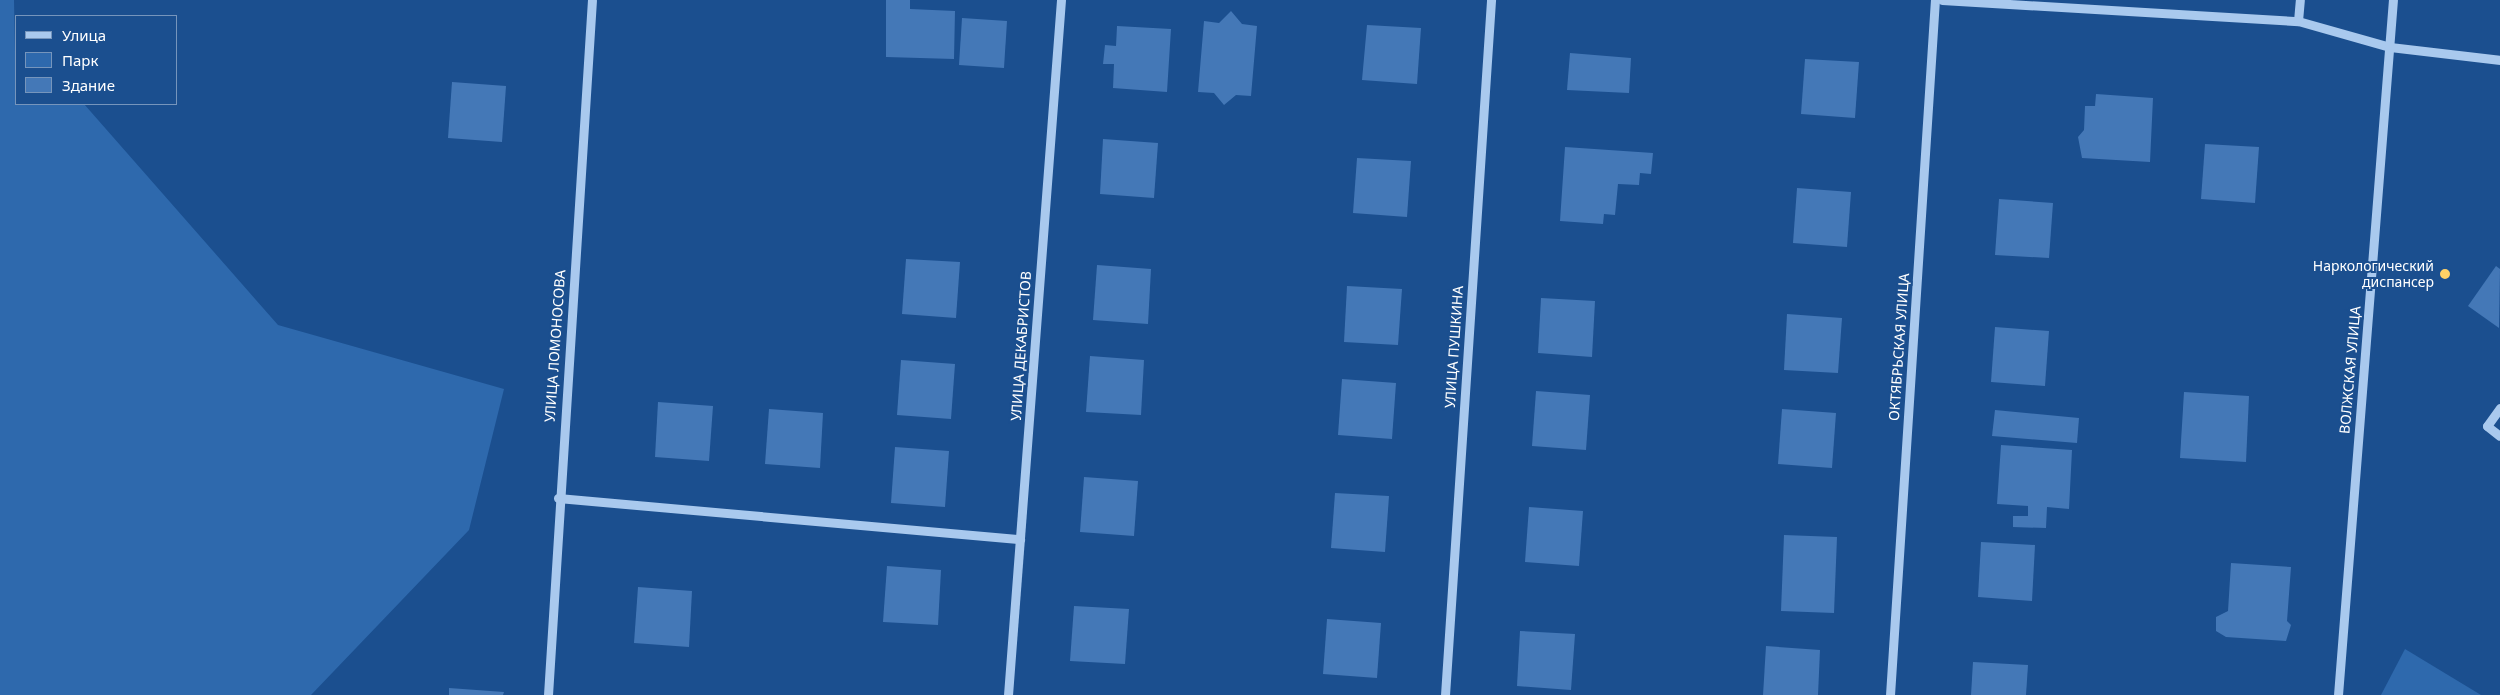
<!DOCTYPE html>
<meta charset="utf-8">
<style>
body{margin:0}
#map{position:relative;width:2500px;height:695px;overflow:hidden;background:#1b4f8f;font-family:"Noto Sans",sans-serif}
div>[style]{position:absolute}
.green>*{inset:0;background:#2e69ad}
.building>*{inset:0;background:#4478b7}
.minor>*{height:9px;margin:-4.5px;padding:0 4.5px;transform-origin:4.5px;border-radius:4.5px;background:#a9c9ee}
.dots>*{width:14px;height:14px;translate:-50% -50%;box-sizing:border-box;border:2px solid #1b4f8f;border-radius:50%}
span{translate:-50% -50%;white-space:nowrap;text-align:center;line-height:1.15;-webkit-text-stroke:4px #1b4f8f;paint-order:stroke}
.poi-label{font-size:14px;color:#fff}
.right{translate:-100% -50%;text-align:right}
.street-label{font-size:14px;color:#fff}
.legend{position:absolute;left:15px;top:15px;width:162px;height:90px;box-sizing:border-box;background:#1b4f8f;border:1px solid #7695bc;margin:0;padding:6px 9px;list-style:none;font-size:15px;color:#fff}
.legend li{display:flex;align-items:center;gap:10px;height:25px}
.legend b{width:25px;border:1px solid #7695bc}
</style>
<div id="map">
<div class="green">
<div style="clip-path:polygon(0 0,14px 0,16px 104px,84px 104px,278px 325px,504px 389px,469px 530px,311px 695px,0 695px)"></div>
<div style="clip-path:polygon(2405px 649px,2481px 695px,2381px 695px)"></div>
</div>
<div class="building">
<div style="clip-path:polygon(886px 0,910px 0,910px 9px,955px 11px,954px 59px,886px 57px)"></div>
<div style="clip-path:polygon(1231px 11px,1242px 24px,1257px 26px,1251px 96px,1236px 95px,1224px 105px,1214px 93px,1198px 92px,1204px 21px,1219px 23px)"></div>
<div style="clip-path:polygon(962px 18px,1007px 21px,1004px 68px,959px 65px)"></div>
<div style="clip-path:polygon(1367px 25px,1421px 28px,1417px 84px,1362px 80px)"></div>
<div style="clip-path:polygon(1117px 26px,1171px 29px,1167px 92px,1113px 88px,1114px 64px,1103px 64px,1105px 45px,1116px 46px)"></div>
<div style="clip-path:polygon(1570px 53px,1631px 58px,1629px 93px,1567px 90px)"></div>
<div style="clip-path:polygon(1805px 59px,1859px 62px,1855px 118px,1801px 114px)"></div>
<div style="clip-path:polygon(452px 82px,506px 86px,502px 142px,448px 138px)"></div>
<div style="clip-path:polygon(2096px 94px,2153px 98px,2150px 162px,2082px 158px,2078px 137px,2084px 130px,2085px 106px,2095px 106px)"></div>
<div style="clip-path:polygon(1103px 139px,1158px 143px,1154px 198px,1100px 194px)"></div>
<div style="clip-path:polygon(2205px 144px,2259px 147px,2255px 203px,2201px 199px)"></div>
<div style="clip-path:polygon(1565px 147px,1653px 153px,1651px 174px,1640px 173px,1639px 185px,1618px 184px,1615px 215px,1604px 214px,1603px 224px,1560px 221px)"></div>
<div style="clip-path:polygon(1357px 158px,1411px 161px,1407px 217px,1353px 213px)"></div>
<div style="clip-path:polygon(1797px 188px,1851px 192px,1847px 247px,1793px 243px)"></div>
<div style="clip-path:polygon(1999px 199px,2053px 203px,2049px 258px,1995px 255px)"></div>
<div style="clip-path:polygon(906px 259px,960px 262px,956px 318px,902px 314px)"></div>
<div style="clip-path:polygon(1097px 265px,1151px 269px,1148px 324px,1093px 320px)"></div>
<div style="clip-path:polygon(2496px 266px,2500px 269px,2499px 328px,2468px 306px)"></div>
<div style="clip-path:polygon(1347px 286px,1402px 289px,1398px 345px,1344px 342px)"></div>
<div style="clip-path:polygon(1541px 298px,1595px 301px,1592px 357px,1538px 353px)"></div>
<div style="clip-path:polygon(1787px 314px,1842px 318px,1838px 373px,1784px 370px)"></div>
<div style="clip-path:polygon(1995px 327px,2049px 331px,2045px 386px,1991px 382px)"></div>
<div style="clip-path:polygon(1090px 356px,1144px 360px,1141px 415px,1086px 412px)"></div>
<div style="clip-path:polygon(901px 360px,955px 364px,951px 419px,897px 415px)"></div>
<div style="clip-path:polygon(1342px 379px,1396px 383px,1392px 439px,1338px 435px)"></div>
<div style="clip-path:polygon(1536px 391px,1590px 395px,1586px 450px,1532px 446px)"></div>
<div style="clip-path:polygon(2184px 392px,2249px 396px,2246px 462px,2180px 458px)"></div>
<div style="clip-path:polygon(658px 402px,713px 406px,709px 461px,655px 457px)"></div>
<div style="clip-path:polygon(769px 409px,823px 413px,820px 468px,765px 464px)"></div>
<div style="clip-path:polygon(1782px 409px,1836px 413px,1832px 468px,1778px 464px)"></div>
<div style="clip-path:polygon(1995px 410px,2079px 418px,2077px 443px,1992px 436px)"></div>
<div style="clip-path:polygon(2001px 445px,2072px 450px,2069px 509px,2047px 507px,2046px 528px,2013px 527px,2013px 516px,2028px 516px,2028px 506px,1997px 504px)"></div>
<div style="clip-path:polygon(895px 447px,949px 451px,945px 507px,891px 503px)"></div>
<div style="clip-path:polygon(1084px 477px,1138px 481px,1134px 536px,1080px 532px)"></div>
<div style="clip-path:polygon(1335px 493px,1389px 496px,1385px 552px,1331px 548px)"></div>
<div style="clip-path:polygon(1529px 507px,1583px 511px,1579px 566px,1525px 562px)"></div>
<div style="clip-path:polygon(1784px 535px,1837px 537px,1834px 613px,1781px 611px)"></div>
<div style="clip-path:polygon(1981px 542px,2035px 545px,2032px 601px,1978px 597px)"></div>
<div style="clip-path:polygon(2231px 563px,2291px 567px,2287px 621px,2291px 625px,2286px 641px,2226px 637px,2216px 631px,2216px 617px,2228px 611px)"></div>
<div style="clip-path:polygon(887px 566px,941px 570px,938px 625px,883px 622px)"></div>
<div style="clip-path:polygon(638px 587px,692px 591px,689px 647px,634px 643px)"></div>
<div style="clip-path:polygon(1074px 606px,1129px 609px,1125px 664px,1070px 661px)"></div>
<div style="clip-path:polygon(1327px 619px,1381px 623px,1377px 678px,1323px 674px)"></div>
<div style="clip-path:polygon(1520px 631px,1575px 634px,1571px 690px,1517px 686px)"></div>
<div style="clip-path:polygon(1766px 646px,1820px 650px,1818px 695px,1763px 695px)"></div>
<div style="clip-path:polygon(1973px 662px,2028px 665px,2026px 695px,1971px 695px)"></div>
<div style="clip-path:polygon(449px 688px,504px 692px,503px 695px,449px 695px)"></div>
</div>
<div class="minor">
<div style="left:1942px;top:0;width:357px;rotate:3.4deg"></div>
<div style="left:2298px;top:21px;width:96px;rotate:15.8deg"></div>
<div style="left:2390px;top:47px;width:111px;rotate:6.7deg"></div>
<div style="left:2298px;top:21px;width:21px;rotate:-85deg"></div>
<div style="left:2500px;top:408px;width:22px;rotate:126deg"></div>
<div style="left:2487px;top:426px;width:16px;rotate:38deg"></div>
<div style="left:558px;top:498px;width:464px;rotate:5.1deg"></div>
<div style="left:548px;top:695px;width:696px;rotate:-86.38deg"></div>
<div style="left:1008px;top:695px;width:697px;rotate:-85.64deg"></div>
<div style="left:1445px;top:695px;width:697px;rotate:-86.21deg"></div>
<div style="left:1890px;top:695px;width:696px;rotate:-86.3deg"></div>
<div style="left:2338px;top:695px;width:697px;rotate:-85.48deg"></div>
</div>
<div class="dots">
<div style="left:2445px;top:274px;background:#ffd166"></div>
</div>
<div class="poi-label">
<span class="right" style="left:2434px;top:274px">Наркологический<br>диспансер</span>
</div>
<div class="street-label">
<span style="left:555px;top:346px;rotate:-86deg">УЛИЦА ЛОМОНОСОВА</span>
<span style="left:1021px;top:346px;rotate:-86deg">УЛИЦА ДЕКАБРИСТОВ</span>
<span style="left:1454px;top:347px;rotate:-86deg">УЛИЦА ПУШКИНА</span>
<span style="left:1899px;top:347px;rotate:-86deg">ОКТЯБРЬСКАЯ УЛИЦА</span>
<span style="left:2350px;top:370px;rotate:-85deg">ВОЛЖСКАЯ УЛИЦА</span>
</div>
<ul class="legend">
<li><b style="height:6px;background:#a9c9ee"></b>Улица</li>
<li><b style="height:14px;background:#2e69ad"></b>Парк</li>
<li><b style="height:14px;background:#4478b7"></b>Здание</li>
</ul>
</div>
